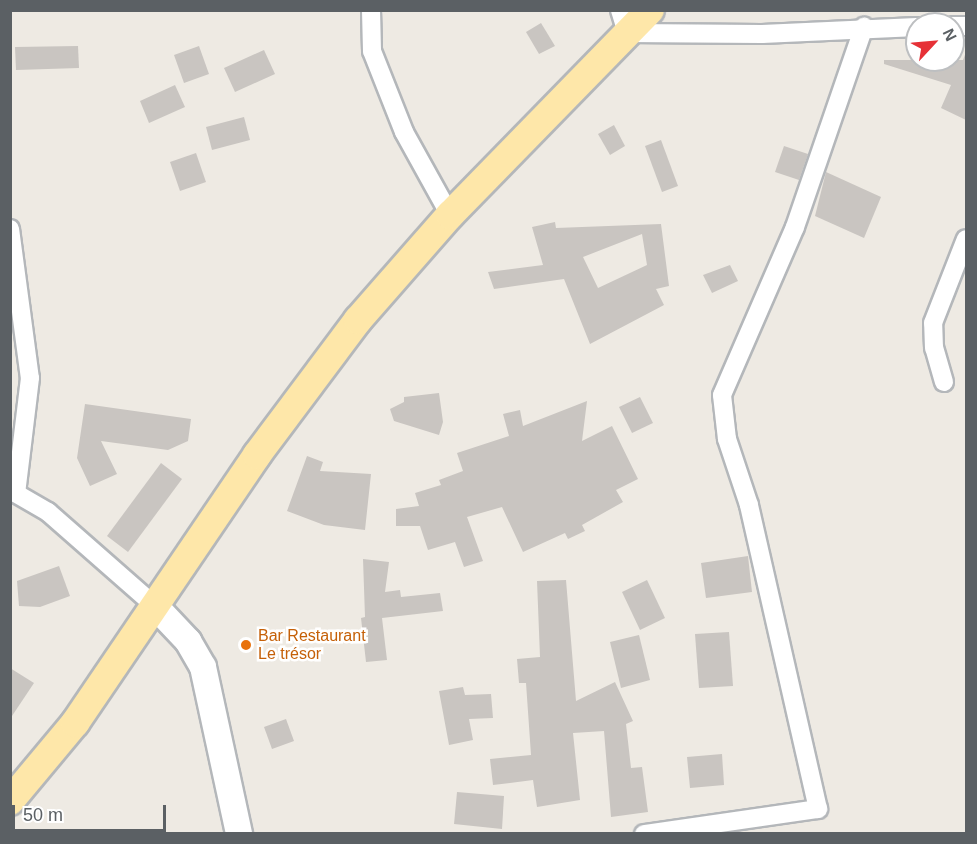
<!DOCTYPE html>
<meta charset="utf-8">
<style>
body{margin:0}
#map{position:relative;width:977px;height:844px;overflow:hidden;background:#eeeae3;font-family:Arial,sans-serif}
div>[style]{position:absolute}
.building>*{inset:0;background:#c9c5c1}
.roads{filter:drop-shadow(2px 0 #b4b7ba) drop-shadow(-2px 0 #b4b7ba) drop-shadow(0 2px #b4b7ba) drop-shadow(0 -2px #b4b7ba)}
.street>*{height:18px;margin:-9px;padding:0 9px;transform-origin:9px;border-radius:9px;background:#fff}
.secondary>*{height:26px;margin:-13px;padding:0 13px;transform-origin:13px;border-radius:13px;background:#fff}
.primary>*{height:28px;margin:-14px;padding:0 14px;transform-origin:14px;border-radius:14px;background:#fee7a9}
.dots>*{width:16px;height:16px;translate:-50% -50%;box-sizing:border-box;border:3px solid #fff;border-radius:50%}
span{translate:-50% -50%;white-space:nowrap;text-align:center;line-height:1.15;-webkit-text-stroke:5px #fff;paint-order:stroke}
.food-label{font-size:16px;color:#c56008}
.left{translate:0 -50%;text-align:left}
.frame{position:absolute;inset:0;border:12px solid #5b6064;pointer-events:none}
.north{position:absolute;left:905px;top:12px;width:60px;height:60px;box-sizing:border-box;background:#fff;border:2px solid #bdbfc1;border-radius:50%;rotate:64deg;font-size:16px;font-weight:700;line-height:24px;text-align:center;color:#5b6064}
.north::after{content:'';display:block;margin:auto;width:21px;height:27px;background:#e63137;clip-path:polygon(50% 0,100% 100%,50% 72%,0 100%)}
.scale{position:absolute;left:12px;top:805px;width:154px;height:27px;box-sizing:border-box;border:3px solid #5b6064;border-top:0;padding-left:8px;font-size:18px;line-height:21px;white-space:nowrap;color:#5b6064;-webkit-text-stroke:4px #fff;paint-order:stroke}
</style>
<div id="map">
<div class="building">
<div style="clip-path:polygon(541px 23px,555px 46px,539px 54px,526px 32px)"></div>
<div style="clip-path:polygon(78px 46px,79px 68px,16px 70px,15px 47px)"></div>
<div style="clip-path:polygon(199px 46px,209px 74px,184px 83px,174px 55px)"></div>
<div style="clip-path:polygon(264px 50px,275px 74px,235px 92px,224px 68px)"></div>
<div style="clip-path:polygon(966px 52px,966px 120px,941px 108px,951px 85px,884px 64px,884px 60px,963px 60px)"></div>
<div style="clip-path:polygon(175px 85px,185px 107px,149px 123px,140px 101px)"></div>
<div style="clip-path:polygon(244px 117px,250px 140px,212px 150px,206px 127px)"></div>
<div style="clip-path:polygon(614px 125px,625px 146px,610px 155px,598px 134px)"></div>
<div style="clip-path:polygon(661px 140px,678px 186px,662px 192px,645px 146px)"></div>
<div style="clip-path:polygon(784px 146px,808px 154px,799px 180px,775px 172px)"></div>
<div style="clip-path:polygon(196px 153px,206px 182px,180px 191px,170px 162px)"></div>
<div style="clip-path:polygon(826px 172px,881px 197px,864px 238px,815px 216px)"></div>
<div style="clip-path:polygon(evenodd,555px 222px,556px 228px,661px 224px,669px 286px,656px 289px,664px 305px,590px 344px,564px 279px,494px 289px,488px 272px,543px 265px,532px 227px,555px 222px,642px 234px,647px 265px,598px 288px,583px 257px,642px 234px)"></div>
<div style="clip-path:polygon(730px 265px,738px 281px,712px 293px,703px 275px)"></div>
<div style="clip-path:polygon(439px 393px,443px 422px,439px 435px,394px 421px,390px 409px,404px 402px,404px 397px)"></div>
<div style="clip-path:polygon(640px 397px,653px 423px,632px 433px,619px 407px)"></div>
<div style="clip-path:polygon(587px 401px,582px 441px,612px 426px,638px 479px,616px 490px,623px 502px,582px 525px,585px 531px,568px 539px,565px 533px,523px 552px,502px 507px,467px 517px,483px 561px,464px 567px,455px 542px,428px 550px,420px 526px,396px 526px,396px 509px,419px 506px,415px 493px,441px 485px,439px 480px,463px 471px,457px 453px,509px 436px,503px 414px,520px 410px,523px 426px)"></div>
<div style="clip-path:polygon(85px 404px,191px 419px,188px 441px,168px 450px,101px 441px,117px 474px,90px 486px,77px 458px)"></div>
<div style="clip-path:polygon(307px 456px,323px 462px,320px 471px,371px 474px,365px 530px,324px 525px,287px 511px)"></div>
<div style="clip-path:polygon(161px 463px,182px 479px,128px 552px,107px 536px)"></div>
<div style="clip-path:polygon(748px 556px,752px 592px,706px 598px,701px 563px)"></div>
<div style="clip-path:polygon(363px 559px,389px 562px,385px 592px,400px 590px,401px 597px,440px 593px,443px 611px,382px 618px,387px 660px,366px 662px,361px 618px,365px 617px)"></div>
<div style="clip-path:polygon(59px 566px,70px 596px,40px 607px,19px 606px,17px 581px)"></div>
<div style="clip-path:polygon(566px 580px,576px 701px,615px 682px,633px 721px,626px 724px,631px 768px,642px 767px,648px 812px,611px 817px,604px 731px,573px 733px,580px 800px,537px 807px,533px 780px,493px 785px,490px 759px,531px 755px,526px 683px,519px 683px,517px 659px,540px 657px,537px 581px)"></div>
<div style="clip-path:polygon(647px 580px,665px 618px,640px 630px,622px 592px)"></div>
<div style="clip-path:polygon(729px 632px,733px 686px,699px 688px,695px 634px)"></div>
<div style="clip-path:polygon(639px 635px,650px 680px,621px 688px,610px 642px)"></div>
<div style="clip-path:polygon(10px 668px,34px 683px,10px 719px)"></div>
<div style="clip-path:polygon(463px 687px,465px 695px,491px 694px,493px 718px,469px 719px,473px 740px,449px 745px,439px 691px)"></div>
<div style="clip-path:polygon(286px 719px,294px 741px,272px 749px,264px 727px)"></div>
<div style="clip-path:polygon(722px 754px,724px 785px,690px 788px,687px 757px)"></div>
<div style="clip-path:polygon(457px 792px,504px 796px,502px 829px,454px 824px)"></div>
</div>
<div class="roads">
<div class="street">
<div style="left:371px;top:10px;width:41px;rotate:88.6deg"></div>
<div style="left:372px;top:51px;width:87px;rotate:68.4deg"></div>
<div style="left:404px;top:132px;width:95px;rotate:61deg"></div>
<div style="left:620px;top:10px;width:24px;rotate:73deg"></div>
<div style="left:627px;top:33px;width:135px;rotate:0.4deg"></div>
<div style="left:762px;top:34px;width:155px;rotate:-2.6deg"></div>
<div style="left:953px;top:26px;width:13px"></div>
<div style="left:10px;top:229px;width:150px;rotate:82.4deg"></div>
<div style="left:30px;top:378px;width:116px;rotate:96.9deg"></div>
<div style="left:944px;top:382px;width:35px;rotate:-106deg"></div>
<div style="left:934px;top:348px;width:25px;rotate:-92deg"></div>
<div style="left:933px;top:323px;width:90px;rotate:-68.6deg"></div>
<div style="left:10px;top:490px;width:44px;rotate:30.1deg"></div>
<div style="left:48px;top:512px;width:141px;rotate:41.3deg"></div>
<div style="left:644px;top:834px;width:176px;rotate:-8.2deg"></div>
<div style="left:818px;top:809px;width:312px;rotate:-102.8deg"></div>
<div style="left:749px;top:505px;width:70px;rotate:-108.4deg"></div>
<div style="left:727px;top:439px;width:44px;rotate:-96.5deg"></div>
<div style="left:722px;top:395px;width:183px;rotate:-66.5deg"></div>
<div style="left:795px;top:227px;width:212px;rotate:-71deg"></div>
</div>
<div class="secondary">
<div style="left:154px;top:605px;width:50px;rotate:46.6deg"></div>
<div style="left:188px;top:641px;width:30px;rotate:60deg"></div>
<div style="left:203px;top:667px;width:171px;rotate:77.8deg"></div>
</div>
<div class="primary">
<div style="left:10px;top:801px;width:102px;rotate:-50.2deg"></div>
<div style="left:75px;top:723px;width:324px;rotate:-55.8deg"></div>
<div style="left:257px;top:455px;width:169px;rotate:-53.2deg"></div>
<div style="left:358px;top:320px;width:140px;rotate:-48.8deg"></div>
<div style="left:450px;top:215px;width:286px;rotate:-45.7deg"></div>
</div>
</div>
<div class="dots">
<div style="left:246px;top:645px;background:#e8710a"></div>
</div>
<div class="food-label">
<span class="left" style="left:258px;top:645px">Bar Restaurant<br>Le trésor</span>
</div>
<div class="frame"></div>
<div class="north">N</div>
<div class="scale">50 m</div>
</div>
